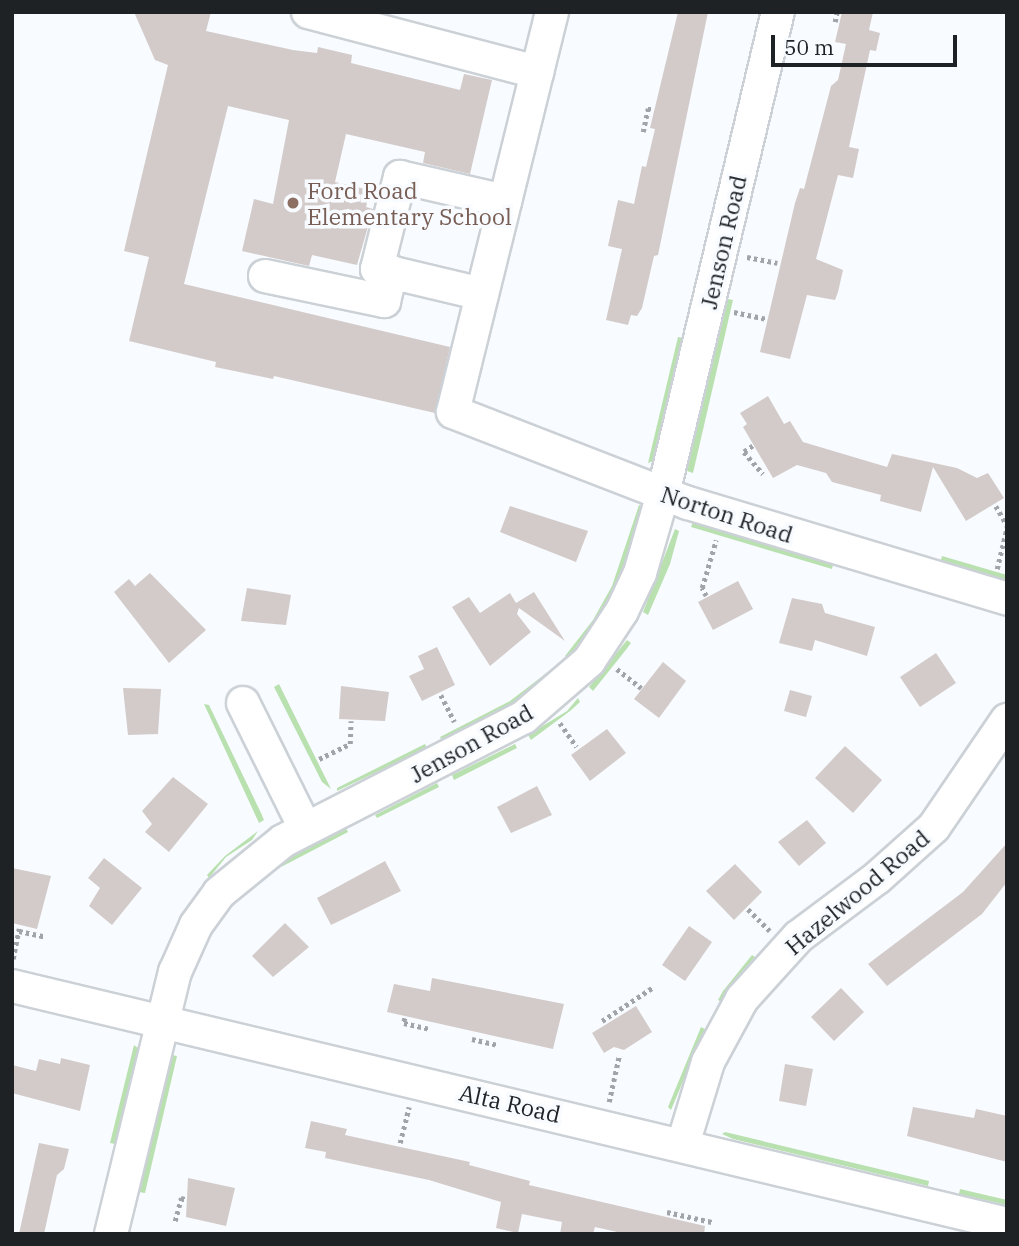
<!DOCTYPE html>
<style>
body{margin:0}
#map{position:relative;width:1019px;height:1246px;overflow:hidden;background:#f8fbff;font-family:"IBM Plex Serif",serif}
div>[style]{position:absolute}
.green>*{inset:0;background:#b9e0af}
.building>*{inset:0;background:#d3cbc9}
.path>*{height:4.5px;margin-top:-2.25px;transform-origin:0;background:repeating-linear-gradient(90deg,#a1a4a8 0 3.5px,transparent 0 7px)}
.roads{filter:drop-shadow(2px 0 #cbd1d6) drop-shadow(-2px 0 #cbd1d6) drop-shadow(0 2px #cbd1d6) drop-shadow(0 -2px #cbd1d6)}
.minor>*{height:32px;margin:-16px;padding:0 16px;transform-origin:16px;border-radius:16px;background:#fff}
.dots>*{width:19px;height:19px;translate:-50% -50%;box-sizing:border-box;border:4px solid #f8fbff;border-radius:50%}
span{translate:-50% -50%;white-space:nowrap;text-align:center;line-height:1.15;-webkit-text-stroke:7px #f8fbff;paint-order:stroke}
.education-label{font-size:23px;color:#785e54}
.left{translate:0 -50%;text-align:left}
.street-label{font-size:23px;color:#1f2224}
.frame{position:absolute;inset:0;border:14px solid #1f2224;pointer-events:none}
.scale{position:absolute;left:771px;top:35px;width:186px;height:32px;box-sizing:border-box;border:4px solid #1f2224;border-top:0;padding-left:9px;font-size:21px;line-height:24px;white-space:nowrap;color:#1f2224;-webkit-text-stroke:5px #f8fbff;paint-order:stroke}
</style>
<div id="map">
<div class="green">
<div style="clip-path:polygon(728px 299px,733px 300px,693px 473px,687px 471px)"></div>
<div style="clip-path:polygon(678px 337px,683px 338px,654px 461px,648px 463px)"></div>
<div style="clip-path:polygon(639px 505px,643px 506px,623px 574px,605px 610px,568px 659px,565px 656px,593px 620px,612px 586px)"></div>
<div style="clip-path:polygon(693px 522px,833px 565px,832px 569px,691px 527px)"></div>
<div style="clip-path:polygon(675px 529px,679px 531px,670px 564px,648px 615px,643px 612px)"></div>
<div style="clip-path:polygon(942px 556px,1007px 575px,1007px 580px,941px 560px)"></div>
<div style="clip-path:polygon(627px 640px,631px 643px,625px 651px,593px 691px,589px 687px)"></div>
<div style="clip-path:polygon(553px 668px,556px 671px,509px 707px,442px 741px,440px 737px,510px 701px)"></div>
<div style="clip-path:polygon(279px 684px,331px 789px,322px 782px,274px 687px)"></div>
<div style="clip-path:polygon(578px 698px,580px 702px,570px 711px,531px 740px,528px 735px,567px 711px)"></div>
<div style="clip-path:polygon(204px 704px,209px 705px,261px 813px,264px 820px,259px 823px)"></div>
<div style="clip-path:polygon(425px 744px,427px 748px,337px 791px,337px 788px)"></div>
<div style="clip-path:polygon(515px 744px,517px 748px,454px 780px,452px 775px)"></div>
<div style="clip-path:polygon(437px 783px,439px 787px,377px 818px,375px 815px)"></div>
<div style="clip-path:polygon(346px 828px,348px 832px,281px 867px,279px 864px)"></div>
<div style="clip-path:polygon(258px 831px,252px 840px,226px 857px,209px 878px,207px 875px,225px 856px)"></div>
<div style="clip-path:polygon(752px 955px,756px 958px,722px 1002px,718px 1000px,723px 991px)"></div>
<div style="clip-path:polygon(701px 1027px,705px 1029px,671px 1110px,668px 1107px)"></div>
<div style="clip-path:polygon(134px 1045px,138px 1048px,115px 1144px,110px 1143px)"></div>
<div style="clip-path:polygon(172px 1055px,177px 1056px,145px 1193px,139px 1192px)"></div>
<div style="clip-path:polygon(725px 1132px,929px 1181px,928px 1186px,733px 1139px,722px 1134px)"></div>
<div style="clip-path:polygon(960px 1189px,1007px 1200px,1007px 1205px,959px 1194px)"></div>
</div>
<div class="building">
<div style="clip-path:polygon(134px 12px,211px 12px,206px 31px,293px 50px,317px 53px,318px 47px,352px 55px,351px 63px,460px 90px,464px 74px,492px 80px,470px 174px,423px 163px,425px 152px,346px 134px,335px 182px,370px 190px,366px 207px,373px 209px,357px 265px,312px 255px,309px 266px,242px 251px,254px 199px,273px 204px,289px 120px,228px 106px,184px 284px,450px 347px,435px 413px,274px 376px,273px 379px,215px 367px,216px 362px,129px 341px,149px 257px,124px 251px,168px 65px,155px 60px)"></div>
<div style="clip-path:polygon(678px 12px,708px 12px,658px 255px,654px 256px,642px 308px,637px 316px,631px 315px,628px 325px,606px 320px,622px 249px,608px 246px,618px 200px,634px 204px,642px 166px,646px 167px,655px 129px,650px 128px)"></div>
<div style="clip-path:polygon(842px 12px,873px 12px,869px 30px,880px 33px,876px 51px,870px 50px,849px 147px,859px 149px,853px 178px,838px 175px,816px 259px,843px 270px,838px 292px,835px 300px,807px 295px,790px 359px,760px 352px,795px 203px,800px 188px,804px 189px,831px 86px,838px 80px,846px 44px,835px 42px)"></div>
<div style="clip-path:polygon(768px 396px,784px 424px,790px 421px,803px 442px,887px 467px,892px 454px,957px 468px,977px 478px,988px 473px,1004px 498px,966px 521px,933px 467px,921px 512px,880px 501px,881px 495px,832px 482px,826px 473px,797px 465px,773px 478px,743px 427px,747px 424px,740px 413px)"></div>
<div style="clip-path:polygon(510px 506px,588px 531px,576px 562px,500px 532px)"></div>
<div style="clip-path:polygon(150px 573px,206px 630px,169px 663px,114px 592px,129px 579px,135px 586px)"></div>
<div style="clip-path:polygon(738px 581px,753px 609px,713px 630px,698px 602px)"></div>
<div style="clip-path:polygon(247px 588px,291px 595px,286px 625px,241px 621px)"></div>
<div style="clip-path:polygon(534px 592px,565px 641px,519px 608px,517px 614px,531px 632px,490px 666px,452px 607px,469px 597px,480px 613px,510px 593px,516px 603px)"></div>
<div style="clip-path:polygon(792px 598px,822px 604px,825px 613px,875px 627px,867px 656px,815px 640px,812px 651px,779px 643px)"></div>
<div style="clip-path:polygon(437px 647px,455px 685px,422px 701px,409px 676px,424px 669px,418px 656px)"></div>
<div style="clip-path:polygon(936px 653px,956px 683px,920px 707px,900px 677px)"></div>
<div style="clip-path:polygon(663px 662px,686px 681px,659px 718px,634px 699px)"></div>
<div style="clip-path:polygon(341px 686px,389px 692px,385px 721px,339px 719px)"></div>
<div style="clip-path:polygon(123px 688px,161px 689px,158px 734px,128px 735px)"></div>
<div style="clip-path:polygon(790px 690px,812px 696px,806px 717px,784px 711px)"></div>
<div style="clip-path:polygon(607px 729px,626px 753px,590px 781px,571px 755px)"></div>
<div style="clip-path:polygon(845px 746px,882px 780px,853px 813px,815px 778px)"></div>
<div style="clip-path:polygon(173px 777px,208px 804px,169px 852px,145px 832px,152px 824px,142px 811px)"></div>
<div style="clip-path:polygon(537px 786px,552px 815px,511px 833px,497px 807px)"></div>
<div style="clip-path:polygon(807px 820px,826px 843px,799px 866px,778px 842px)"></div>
<div style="clip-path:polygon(1007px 843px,1007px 882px,982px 914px,887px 986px,868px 964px,963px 892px)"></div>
<div style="clip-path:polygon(104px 858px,142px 888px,112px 925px,89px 906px,100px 888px,88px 878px)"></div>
<div style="clip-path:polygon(385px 861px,401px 891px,331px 925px,317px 898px)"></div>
<div style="clip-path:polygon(735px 864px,762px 892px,734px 920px,706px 891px)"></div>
<div style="clip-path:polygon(12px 868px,51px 876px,37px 929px,12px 923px)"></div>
<div style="clip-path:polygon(285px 923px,309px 947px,273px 977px,252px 956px)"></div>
<div style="clip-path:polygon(689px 926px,712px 942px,685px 981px,662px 965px)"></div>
<div style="clip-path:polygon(432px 978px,564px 1004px,553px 1049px,387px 1012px,394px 984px,430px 991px)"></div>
<div style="clip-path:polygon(841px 988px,864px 1012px,834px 1041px,811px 1017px)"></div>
<div style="clip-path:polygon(636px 1006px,652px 1032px,624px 1050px,614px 1047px,604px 1053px,592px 1033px)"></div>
<div style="clip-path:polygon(61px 1058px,90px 1065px,80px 1111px,12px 1093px,12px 1065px,36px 1071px,39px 1059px,60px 1064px)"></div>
<div style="clip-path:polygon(785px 1064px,813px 1069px,806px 1106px,779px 1101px)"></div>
<div style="clip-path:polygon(913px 1107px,974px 1118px,976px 1109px,1007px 1116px,1007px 1162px,907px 1136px)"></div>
<div style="clip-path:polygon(311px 1121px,347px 1129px,345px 1135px,470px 1162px,469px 1165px,530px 1181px,529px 1185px,705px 1226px,704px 1234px,626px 1234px,595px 1227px,593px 1234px,560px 1234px,562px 1222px,522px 1214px,518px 1233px,496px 1228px,501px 1202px,429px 1180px,325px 1158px,326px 1152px,305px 1148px)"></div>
<div style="clip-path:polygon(39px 1143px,69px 1149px,64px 1169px,57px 1175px,44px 1234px,19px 1234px)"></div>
<div style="clip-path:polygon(188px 1178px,235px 1188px,226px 1226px,186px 1217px)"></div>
</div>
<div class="path">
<div style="left:835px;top:22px;width:10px;rotate:-79deg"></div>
<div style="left:643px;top:132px;width:24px;rotate:-78deg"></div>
<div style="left:648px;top:109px;width:3px"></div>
<div style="left:747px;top:257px;width:31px;rotate:11deg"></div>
<div style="left:734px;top:312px;width:34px;rotate:12deg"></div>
<div style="left:753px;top:446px;width:11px;rotate:146deg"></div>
<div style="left:744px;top:452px;width:29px;rotate:49deg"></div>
<div style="left:996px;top:506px;width:22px;rotate:60deg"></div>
<div style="left:997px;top:569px;width:43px;rotate:-76.6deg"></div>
<div style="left:706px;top:596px;width:9px;rotate:-117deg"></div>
<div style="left:702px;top:588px;width:50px;rotate:-73.7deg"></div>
<div style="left:617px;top:669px;width:31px;rotate:38deg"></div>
<div style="left:441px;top:695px;width:30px;rotate:63deg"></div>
<div style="left:560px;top:723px;width:29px;rotate:55deg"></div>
<div style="left:319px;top:759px;width:34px;rotate:-26deg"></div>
<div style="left:350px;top:744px;width:23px;rotate:-88deg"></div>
<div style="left:748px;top:909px;width:31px;rotate:45deg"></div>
<div style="left:19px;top:931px;width:25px;rotate:12deg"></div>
<div style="left:13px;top:959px;width:31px;rotate:-79deg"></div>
<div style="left:405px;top:1018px;width:5px;rotate:101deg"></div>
<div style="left:404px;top:1023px;width:26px;rotate:13deg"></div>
<div style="left:602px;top:1021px;width:60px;rotate:-33.4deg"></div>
<div style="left:472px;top:1039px;width:26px;rotate:13deg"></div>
<div style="left:609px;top:1102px;width:47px;rotate:-77.7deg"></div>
<div style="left:400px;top:1143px;width:37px;rotate:-76deg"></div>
<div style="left:667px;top:1212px;width:46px;rotate:12.5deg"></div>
<div style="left:175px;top:1221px;width:24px;rotate:-75deg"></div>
<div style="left:181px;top:1198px;width:4px;rotate:14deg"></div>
</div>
<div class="roads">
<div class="minor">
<div style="left:308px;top:12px;width:237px;rotate:14.7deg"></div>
<div style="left:552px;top:12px;width:412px;rotate:103.9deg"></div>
<div style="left:453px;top:412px;width:252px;rotate:21.2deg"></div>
<div style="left:688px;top:503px;width:333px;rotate:16.7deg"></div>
<div style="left:265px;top:276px;width:122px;rotate:11.9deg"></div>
<div style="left:384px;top:301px;width:30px;rotate:-76deg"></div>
<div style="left:482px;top:294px;width:108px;rotate:-166.6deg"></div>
<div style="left:377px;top:269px;width:95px;rotate:-76deg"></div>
<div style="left:400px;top:177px;width:108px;rotate:12.9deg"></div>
<div style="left:243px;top:703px;width:140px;rotate:63.6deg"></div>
<div style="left:12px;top:986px;width:1023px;rotate:13.45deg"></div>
<div style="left:683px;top:1144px;width:86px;rotate:-73deg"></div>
<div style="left:708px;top:1062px;width:72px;rotate:-61.6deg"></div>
<div style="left:742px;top:999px;width:84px;rotate:-47.9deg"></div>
<div style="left:798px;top:937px;width:99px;rotate:-36.8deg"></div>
<div style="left:877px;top:878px;width:76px;rotate:-41.8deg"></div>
<div style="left:934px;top:827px;width:130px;rotate:-55.7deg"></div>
<div style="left:111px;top:1234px;width:270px;rotate:-76.3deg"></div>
<div style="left:175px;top:972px;width:51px;rotate:-65.9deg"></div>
<div style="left:196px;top:925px;width:39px;rotate:-54deg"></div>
<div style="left:219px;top:893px;width:82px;rotate:-39.1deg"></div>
<div style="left:283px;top:841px;width:271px;rotate:-27.2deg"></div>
<div style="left:524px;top:717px;width:86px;rotate:-40.7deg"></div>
<div style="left:589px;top:661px;width:60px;rotate:-56.6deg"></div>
<div style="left:622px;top:611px;width:42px;rotate:-64.7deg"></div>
<div style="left:640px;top:573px;width:82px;rotate:-73.8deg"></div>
<div style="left:663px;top:494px;width:496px;rotate:-76.6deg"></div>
</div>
</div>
<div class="dots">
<div style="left:293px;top:203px;background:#8d6e63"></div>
</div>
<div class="education-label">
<span class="left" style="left:307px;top:203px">Ford Road<br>Elementary School</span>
</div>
<div class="street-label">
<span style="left:723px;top:242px;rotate:-77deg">Jenson Road</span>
<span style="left:727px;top:514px;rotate:18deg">Norton Road</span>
<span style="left:471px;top:743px;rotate:-29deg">Jenson Road</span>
<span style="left:857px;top:892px;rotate:-40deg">Hazelwood Road</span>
<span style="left:510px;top:1103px;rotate:13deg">Alta Road</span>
</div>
<div class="frame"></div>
<div class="scale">50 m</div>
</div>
